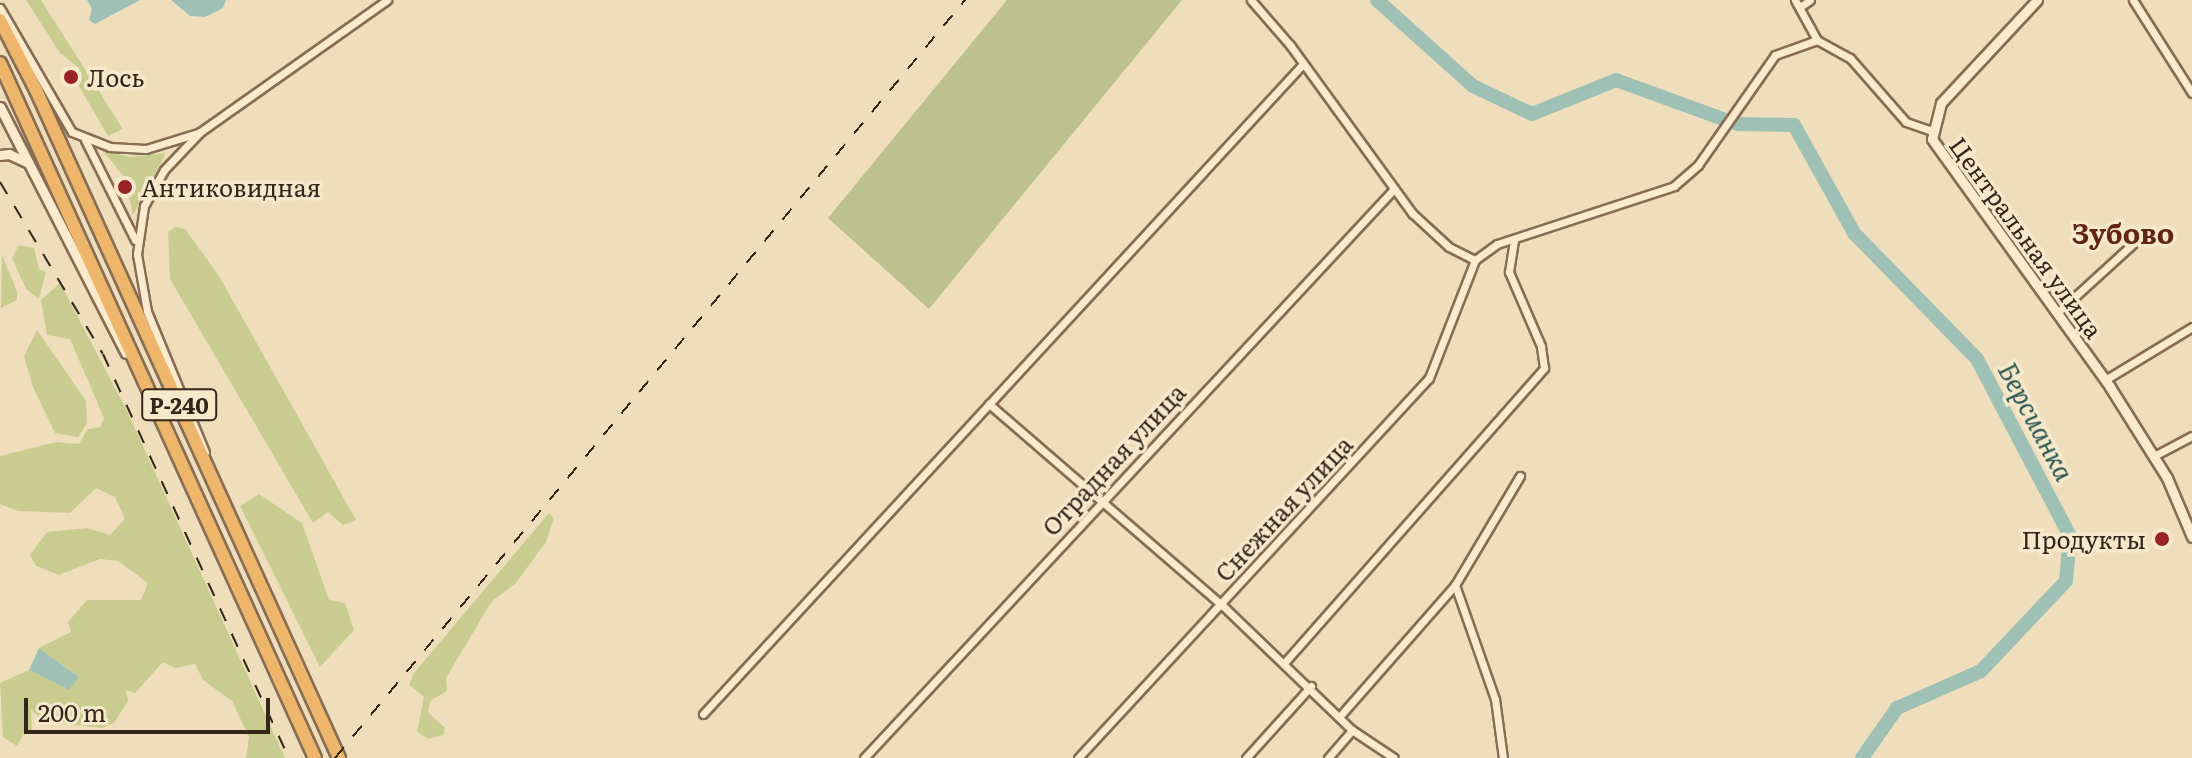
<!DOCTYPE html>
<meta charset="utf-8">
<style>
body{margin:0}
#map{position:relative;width:2192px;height:758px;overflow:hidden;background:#efdebb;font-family:Literata,serif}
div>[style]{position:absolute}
.green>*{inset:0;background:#c8cd8f}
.cemetery>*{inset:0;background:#bdc18f}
.water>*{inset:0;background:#9fc0b5}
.river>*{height:14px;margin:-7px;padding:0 7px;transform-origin:7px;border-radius:7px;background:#9fc0b5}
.roads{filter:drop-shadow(2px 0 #876d54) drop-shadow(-2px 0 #876d54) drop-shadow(0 2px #876d54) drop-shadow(0 -2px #876d54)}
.minor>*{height:7px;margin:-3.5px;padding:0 3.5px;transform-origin:3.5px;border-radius:3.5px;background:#faebce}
.tertiary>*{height:9px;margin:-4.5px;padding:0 4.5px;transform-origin:4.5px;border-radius:4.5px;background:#faebce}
.trunk>*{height:12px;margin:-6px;padding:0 6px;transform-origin:6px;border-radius:6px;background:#eeb66a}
.rail>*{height:2px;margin-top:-1px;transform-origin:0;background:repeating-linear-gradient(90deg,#35261a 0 14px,transparent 0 28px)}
.dots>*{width:22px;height:22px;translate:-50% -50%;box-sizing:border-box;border:4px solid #f6e8cb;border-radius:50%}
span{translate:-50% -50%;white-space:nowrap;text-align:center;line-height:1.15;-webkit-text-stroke:7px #f6e8cb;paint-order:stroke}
.shield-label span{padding:2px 6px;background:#f6e8cb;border:2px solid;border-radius:6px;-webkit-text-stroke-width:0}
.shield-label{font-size:22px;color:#35261a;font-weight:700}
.poi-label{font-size:24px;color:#35261a}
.left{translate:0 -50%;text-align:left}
.right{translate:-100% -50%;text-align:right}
.street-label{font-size:24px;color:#35261a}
.water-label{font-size:26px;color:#285651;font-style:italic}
.quarter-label{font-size:28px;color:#632518;font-weight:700}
.scale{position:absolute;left:24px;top:698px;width:246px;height:36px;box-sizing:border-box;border:4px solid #35261a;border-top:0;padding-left:10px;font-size:24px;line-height:28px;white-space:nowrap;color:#35261a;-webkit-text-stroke:6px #f6e8cb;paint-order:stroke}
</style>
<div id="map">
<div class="green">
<div style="clip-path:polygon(26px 0,41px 0,123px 129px,108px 136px,76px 81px,79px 68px,60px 53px)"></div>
<div style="clip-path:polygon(103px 151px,131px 157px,166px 153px,133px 215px,125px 178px)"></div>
<div style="clip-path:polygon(175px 227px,185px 229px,219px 276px,356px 520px,343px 525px,328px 512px,313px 523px,170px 279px,168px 232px)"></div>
<div style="clip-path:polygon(19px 245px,34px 248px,39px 269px,46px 272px,39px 299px,26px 289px,12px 258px)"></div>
<div style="clip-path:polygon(2px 256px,17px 291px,17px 300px,1px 308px)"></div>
<div style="clip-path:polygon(60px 283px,126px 409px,285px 758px,246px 758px,249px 737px,232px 701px,203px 680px,195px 664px,175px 668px,163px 662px,135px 693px,126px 690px,128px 701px,114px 723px,102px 728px,43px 721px,31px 709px,32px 733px,23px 735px,17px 746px,3px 737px,0 683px,29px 670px,69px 690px,78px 676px,39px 648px,71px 632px,68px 622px,87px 600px,141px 600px,148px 583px,118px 561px,100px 559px,59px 575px,36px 566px,30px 555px,47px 532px,87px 528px,110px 535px,125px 519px,115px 497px,96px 488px,70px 513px,18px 511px,0 504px,0 456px,56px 442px,79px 444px,88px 429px,100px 427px,104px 418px,70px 339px,47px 335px,41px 300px)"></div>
<div style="clip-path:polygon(37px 330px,86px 401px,87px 423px,78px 437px,55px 433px,33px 387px,24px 356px)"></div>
<div style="clip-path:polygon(259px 494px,302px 523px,329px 600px,345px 603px,354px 630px,320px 667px,240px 506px)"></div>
<div style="clip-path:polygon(549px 513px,554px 518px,546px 542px,515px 584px,492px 601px,446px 678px,447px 691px,430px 701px,428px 712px,445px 728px,443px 735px,429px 739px,417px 732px,424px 697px,409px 685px,414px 673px)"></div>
</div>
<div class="cemetery">
<div style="clip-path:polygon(1007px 0,1182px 0,929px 309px,828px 218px)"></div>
</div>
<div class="water">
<div style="clip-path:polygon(87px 0,140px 0,95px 24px,89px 20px,92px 9px)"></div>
<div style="clip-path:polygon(171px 0,226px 0,223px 8px,205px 17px,190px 16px)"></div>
<div style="clip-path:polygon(39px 648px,79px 677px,69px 690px,29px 670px)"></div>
</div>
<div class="river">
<div style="left:1377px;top:0;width:129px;rotate:41.9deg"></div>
<div style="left:1473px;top:86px;width:65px;rotate:25.4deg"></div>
<div style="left:1532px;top:114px;width:91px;rotate:-22deg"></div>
<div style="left:1616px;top:80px;width:114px;rotate:20deg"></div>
<div style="left:1737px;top:124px;width:57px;rotate:1deg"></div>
<div style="left:1794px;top:125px;width:124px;rotate:60.9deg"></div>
<div style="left:1854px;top:233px;width:176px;rotate:45.7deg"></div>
<div style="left:1977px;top:359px;width:200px;rotate:62.3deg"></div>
<div style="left:2070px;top:536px;width:45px;rotate:95.1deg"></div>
<div style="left:2066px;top:581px;width:124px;rotate:133.4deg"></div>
<div style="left:1981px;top:671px;width:92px;rotate:156.2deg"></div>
<div style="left:1897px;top:708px;width:61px;rotate:125deg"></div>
</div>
<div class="roads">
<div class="minor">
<div style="left:1251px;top:0;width:60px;rotate:49.1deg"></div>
<div style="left:1290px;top:45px;width:208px;rotate:54deg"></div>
<div style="left:1412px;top:213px;width:50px;rotate:42.6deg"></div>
<div style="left:1449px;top:247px;width:29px;rotate:27deg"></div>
<div style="left:1475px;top:260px;width:27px;rotate:-36deg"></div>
<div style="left:1497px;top:244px;width:186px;rotate:-18.1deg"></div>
<div style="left:1674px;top:186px;width:32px;rotate:-41deg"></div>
<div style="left:1698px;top:165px;width:134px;rotate:-55deg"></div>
<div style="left:1775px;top:55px;width:45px;rotate:-19.7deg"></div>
<div style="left:1795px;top:0;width:46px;rotate:61.2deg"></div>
<div style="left:1817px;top:40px;width:38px;rotate:29deg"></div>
<div style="left:1850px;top:58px;width:85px;rotate:48.8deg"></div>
<div style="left:1906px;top:122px;width:28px;rotate:19deg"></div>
<div style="left:2133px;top:0;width:110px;rotate:57.6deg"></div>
<div style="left:1800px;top:7px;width:12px;rotate:-35deg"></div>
<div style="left:0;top:8px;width:143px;rotate:59.9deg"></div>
<div style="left:72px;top:132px;width:41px;rotate:21.5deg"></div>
<div style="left:110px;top:147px;width:36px;rotate:3deg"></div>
<div style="left:146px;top:149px;width:54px;rotate:-17.1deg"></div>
<div style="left:85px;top:140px;width:112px;rotate:63.4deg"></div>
<div style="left:2057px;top:313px;width:110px;rotate:-42.4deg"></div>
<div style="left:2105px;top:380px;width:102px;rotate:-31.3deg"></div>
<div style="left:989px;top:404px;width:308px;rotate:40.8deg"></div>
<div style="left:1222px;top:605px;width:180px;rotate:43.9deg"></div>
<div style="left:1352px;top:730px;width:50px;rotate:33.7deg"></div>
<div style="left:205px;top:452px;width:152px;rotate:-112.4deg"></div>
<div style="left:147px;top:311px;width:58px;rotate:-100deg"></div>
<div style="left:137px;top:254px;width:49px;rotate:-81.7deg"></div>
<div style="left:144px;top:206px;width:41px;rotate:-60.9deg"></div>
<div style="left:164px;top:170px;width:52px;rotate:-46.5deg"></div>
<div style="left:200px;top:132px;width:229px;rotate:-35.2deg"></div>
<div style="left:2154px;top:456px;width:43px;rotate:-27.8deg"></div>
<div style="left:1455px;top:585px;width:121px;rotate:70.7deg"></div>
<div style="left:1495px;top:699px;width:60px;rotate:82.3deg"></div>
<div style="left:1285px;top:662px;width:392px;rotate:-48.6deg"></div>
<div style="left:1544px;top:368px;width:22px;rotate:-98deg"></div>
<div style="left:1541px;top:346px;width:81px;rotate:-113.4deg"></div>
<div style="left:1509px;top:272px;width:32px;rotate:-81deg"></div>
<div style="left:703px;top:714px;width:885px;rotate:-47.29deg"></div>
<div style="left:1340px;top:716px;width:174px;rotate:-48.7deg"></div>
<div style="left:1455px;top:585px;width:127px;rotate:-59.2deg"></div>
<div style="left:864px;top:758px;width:778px;rotate:-47.03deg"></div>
<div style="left:1078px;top:758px;width:517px;rotate:-47.27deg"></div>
<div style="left:1429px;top:378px;width:127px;rotate:-68.7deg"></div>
<div style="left:1246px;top:758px;width:97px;rotate:-47.9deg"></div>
<div style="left:1328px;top:758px;width:37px;rotate:-49deg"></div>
</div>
<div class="tertiary">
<div style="left:2037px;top:0;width:141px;rotate:133deg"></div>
<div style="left:1941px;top:103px;width:37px;rotate:104deg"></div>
<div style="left:1932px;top:139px;width:305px;rotate:54.3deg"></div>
<div style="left:2110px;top:387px;width:107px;rotate:57.9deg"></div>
<div style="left:2167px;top:478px;width:64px;rotate:67deg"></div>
<div style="left:0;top:107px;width:276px;rotate:62.9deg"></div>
<div style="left:0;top:155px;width:9px;rotate:-6deg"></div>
<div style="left:9px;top:154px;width:19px;rotate:25deg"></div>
</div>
<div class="trunk">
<div style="left:0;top:20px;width:79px;rotate:62.8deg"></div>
<div style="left:36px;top:90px;width:734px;rotate:65.6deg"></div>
<div style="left:0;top:63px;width:763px;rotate:65.62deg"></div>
</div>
</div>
<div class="rail">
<div style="left:0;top:182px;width:200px;rotate:59.1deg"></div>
<div style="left:103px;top:354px;width:445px;rotate:65.3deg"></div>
<div style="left:335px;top:758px;width:986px;rotate:-50.27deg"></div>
</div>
<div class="dots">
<div style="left:71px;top:77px;background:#982227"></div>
<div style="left:125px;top:187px;background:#982227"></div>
<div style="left:2162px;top:539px;background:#982227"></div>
</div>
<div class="shield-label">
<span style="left:179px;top:405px">Р-240</span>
</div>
<div class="poi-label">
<span class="left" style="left:87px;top:77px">Лось</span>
<span class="left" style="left:141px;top:187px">Антиковидная</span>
<span class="right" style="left:2146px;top:539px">Продукты</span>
</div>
<div class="street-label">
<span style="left:2027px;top:237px;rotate:54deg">Центральная улица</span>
<span style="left:1113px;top:459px;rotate:-47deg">Отрадная улица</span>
<span style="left:1283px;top:508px;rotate:-47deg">Снежная улица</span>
</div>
<div class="water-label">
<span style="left:2037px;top:421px;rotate:62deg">Берсианка</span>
</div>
<div class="quarter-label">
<span style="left:2123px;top:232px">Зубово</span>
</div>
<div class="scale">200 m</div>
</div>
